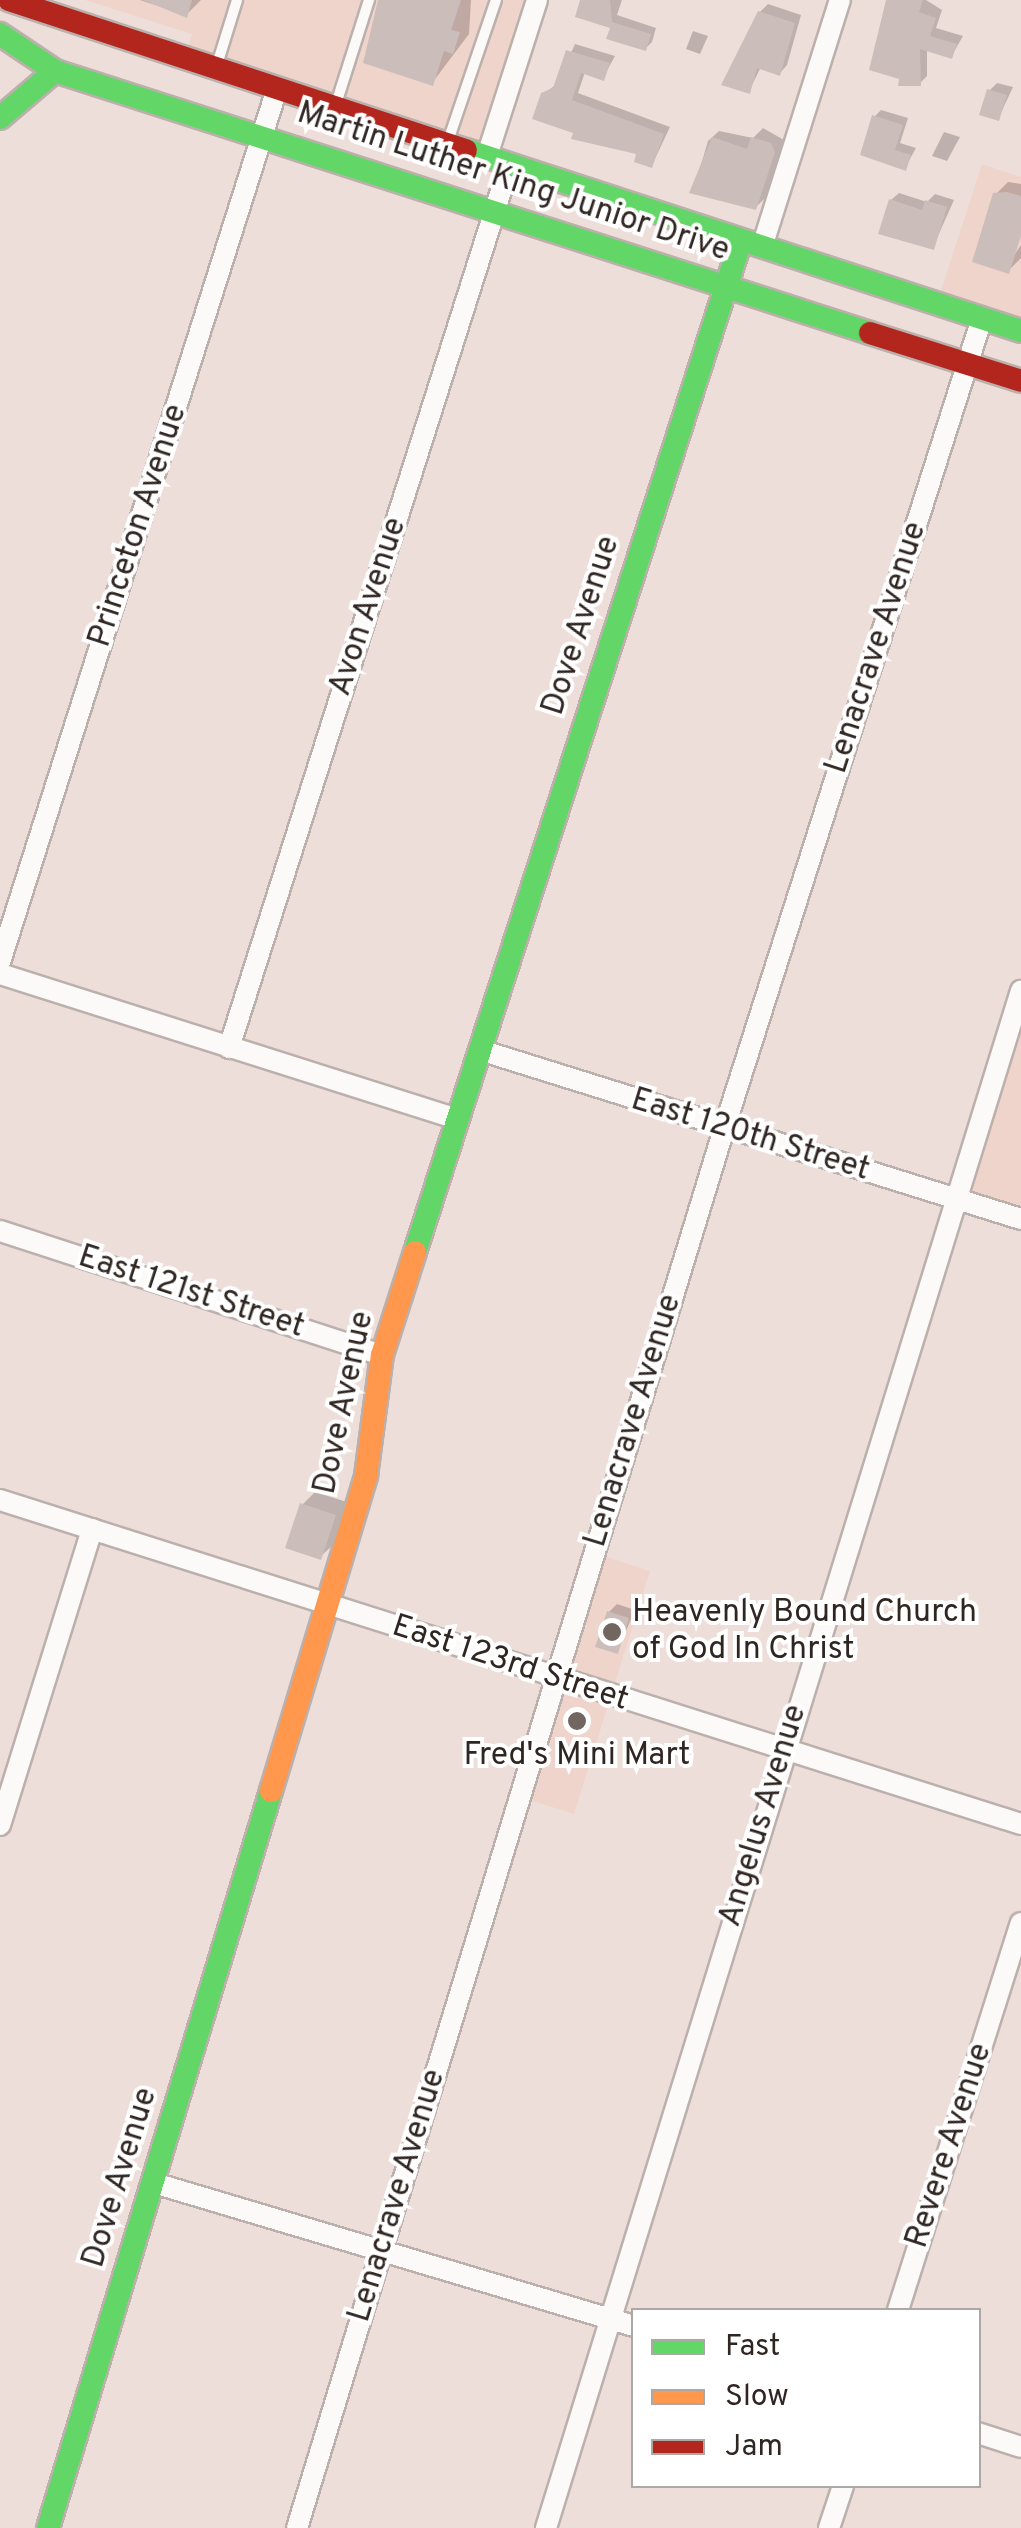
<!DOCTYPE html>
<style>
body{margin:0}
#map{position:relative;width:1021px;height:2528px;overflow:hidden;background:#eeded9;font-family:Overpass,sans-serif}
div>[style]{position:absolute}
.built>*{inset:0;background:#efd4cb}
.shadow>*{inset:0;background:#0003}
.building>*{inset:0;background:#cbbeba}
.roads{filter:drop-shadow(2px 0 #bbb0ac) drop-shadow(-2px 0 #bbb0ac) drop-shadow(0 2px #bbb0ac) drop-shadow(0 -2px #bbb0ac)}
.lane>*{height:10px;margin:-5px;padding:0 5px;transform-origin:5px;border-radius:5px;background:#fcfaf9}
.street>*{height:20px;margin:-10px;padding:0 10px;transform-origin:10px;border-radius:10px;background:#fcfaf9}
.fast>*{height:22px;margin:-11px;padding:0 11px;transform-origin:11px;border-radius:11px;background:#63d668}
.slow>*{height:22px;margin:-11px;padding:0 11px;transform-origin:11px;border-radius:11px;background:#ff974d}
.jam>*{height:22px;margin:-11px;padding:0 11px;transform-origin:11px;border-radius:11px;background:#b3261e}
.dots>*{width:28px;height:28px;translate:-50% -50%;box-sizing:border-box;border:5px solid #fff;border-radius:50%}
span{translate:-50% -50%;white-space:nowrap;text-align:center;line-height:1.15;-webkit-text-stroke:8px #fff;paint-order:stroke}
.street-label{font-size:32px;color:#2f2521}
.poi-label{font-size:32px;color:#2f2521}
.left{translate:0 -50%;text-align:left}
.legend{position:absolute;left:631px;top:2308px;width:350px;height:180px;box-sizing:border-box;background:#fff;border:2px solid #aca8a6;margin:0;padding:12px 18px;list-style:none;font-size:30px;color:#2f2521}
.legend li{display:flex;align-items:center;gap:20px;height:50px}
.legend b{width:50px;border:2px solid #aca8a6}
</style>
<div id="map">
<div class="built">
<div style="clip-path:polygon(85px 0,537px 0,486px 159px,185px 59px,192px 34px)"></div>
<div style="clip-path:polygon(982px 164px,1021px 177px,1021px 331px,937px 303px)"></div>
<div style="clip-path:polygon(1021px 991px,1021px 1219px,956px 1199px)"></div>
<div style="clip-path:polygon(594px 1553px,650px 1571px,574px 1814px,520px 1797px)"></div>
</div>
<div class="shadow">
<div style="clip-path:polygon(140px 0,201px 0,186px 15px)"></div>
<div style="clip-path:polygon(380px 0,471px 0,469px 34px,432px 83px)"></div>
<div style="clip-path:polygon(584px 0,622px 0,617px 15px,656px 28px,652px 42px,645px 49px)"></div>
<div style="clip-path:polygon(890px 0,926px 0,942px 10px,936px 28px,963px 36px,951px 57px,927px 49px,927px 76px,920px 83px)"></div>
<div style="clip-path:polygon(768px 4px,801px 15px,787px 65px,780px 73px,761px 67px,749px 91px,760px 12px)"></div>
<div style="clip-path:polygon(693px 31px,708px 36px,700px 54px,686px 49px)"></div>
<div style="clip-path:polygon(575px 44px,615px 56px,603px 78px,585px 72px,578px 93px,670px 127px,652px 165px,639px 152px,576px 131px,543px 94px,557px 84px)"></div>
<div style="clip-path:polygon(997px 83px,1013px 87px,998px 119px,990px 90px)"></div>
<div style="clip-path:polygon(881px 110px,908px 118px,900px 143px,916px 148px,905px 168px,874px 117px)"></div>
<div style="clip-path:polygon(763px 128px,784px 140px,766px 197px,755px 208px,693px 192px,708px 141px,719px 131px,753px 138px)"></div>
<div style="clip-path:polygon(944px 132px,960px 137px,947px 161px,932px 156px)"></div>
<div style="clip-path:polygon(1008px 182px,1021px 184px,1021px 228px,1011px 260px,1021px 245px,1021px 258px,1008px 271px,996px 194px)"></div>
<div style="clip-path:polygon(899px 193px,927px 202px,935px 194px,954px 200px,933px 247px,891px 200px)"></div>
<div style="clip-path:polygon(315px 1492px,347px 1502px,333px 1545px,320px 1557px,303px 1504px)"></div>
<div style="clip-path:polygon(617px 1604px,635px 1610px,617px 1651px,609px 1612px)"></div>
</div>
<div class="building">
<div style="clip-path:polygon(143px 0,192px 0,187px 18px)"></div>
<div style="clip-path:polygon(378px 0,461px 0,451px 30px,460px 32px,453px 54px,444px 51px,433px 86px,363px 63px)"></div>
<div style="clip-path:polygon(580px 0,610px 0,612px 22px,651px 34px,646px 51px,606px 39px,610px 28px,575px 17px)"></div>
<div style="clip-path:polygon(886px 0,923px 0,919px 12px,936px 18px,930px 36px,957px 44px,952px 59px,920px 49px,921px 86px,898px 86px,899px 79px,869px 70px)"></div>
<div style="clip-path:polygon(758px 11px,795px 23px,780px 76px,757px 68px,750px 94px,721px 85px)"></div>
<div style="clip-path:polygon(566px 50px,610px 63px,604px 81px,581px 73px,572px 100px,664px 134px,652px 168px,634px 162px,636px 154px,571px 139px,573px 133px,532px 119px,541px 93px,553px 88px)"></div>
<div style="clip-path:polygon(987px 89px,1007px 95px,999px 121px,979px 115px)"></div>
<div style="clip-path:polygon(872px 115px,903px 125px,895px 150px,911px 155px,906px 171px,860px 155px)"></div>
<div style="clip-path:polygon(712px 137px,747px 149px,751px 137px,771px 143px,775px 152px,756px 210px,689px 193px)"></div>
<div style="clip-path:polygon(1007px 192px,1021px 196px,1021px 236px,1009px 274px,972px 262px,993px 193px)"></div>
<div style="clip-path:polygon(889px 199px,922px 210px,925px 200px,947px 207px,934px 250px,878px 234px)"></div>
<div style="clip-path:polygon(300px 1503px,336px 1515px,321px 1560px,285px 1548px)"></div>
<div style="clip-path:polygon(607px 1611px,629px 1618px,618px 1654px,595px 1647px)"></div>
</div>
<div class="roads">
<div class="lane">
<div style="left:216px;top:68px;width:71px;rotate:-72.8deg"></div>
<div style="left:336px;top:104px;width:109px;rotate:-72.4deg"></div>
<div style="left:448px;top:141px;width:149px;rotate:-71.2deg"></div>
</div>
<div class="street">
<div style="left:486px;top:159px;width:167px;rotate:-72.2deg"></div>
<div style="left:762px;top:247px;width:259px;rotate:-72.5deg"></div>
<div style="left:0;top:962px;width:916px;rotate:-72.4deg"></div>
<div style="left:0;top:974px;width:478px;rotate:17.6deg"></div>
<div style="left:229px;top:1048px;width:925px;rotate:-72.39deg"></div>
<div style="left:480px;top:1050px;width:567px;rotate:17.35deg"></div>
<div style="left:0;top:1231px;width:402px;rotate:18deg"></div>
<div style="left:0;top:1500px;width:1071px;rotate:17.61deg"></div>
<div style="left:0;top:1825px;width:310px;rotate:-72.7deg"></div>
<div style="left:154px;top:2183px;width:501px;rotate:16.59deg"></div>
<div style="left:898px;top:2310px;width:406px;rotate:-72.4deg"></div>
<div style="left:978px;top:2433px;width:45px;rotate:18deg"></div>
<div style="left:297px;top:2528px;width:1463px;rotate:-73.03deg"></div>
<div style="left:724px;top:1129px;width:851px;rotate:-72.35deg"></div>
<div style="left:546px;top:2528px;width:1609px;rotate:-72.83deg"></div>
<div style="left:829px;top:2528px;width:44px;rotate:-71.6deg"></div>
</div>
<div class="fast">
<div style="left:0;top:34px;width:66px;rotate:33.9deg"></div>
<div style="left:55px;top:71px;width:856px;rotate:17.82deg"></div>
<div style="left:0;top:118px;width:72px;rotate:-40.5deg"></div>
<div style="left:466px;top:150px;width:584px;rotate:18.06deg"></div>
<div style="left:415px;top:1252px;width:1063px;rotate:-72.14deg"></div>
<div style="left:48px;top:2528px;width:770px;rotate:-73.17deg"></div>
</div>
<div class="slow">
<div style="left:271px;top:1791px;width:329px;rotate:-73.2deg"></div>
<div style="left:366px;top:1476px;width:122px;rotate:-82.5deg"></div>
<div style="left:382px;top:1355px;width:108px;rotate:-72.2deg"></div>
</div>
<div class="jam">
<div style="left:9px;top:0;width:481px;rotate:18.2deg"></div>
<div style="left:870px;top:333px;width:158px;rotate:17.6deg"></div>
</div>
</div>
<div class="dots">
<div style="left:612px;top:1632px;background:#726661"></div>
<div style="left:577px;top:1721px;background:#726661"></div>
</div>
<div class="street-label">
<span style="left:513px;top:183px;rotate:18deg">Martin Luther King Junior Drive</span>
<span style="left:139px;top:526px;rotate:-72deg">Princeton Avenue</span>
<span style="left:369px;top:607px;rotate:-72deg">Avon Avenue</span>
<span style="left:582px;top:626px;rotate:-72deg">Dove Avenue</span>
<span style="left:877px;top:648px;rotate:-72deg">Lenacrave Avenue</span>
<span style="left:750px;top:1136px;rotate:17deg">East 120th Street</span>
<span style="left:191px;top:1293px;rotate:18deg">East 121st Street</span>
<span style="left:345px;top:1403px;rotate:-78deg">Dove Avenue</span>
<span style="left:634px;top:1421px;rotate:-73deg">Lenacrave Avenue</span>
<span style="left:510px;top:1664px;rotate:18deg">East 123rd Street</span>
<span style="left:764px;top:1816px;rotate:-73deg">Angelus Avenue</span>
<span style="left:950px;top:2146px;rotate:-72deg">Revere Avenue</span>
<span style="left:121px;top:2178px;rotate:-73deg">Dove Avenue</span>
<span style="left:398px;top:2196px;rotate:-73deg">Lenacrave Avenue</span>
</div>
<div class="poi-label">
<span class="left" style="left:632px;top:1632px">Heavenly Bound Church<br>of God In Christ</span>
<span style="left:577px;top:1756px">Fred's Mini Mart</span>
</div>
<ul class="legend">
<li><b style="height:12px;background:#63d668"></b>Fast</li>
<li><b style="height:12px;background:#ff974d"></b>Slow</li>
<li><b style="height:12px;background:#b3261e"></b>Jam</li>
</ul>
</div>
